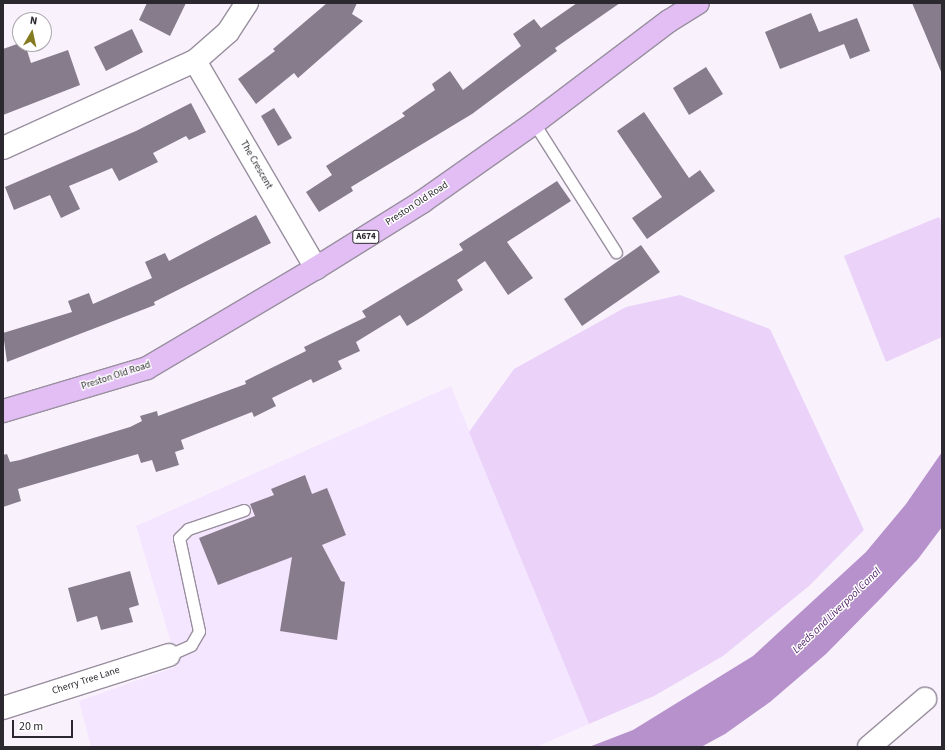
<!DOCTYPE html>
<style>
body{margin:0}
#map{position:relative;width:945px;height:750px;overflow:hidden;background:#f9f2fd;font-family:"Source Sans 3",sans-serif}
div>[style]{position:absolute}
.built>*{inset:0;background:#f5e6ff}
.green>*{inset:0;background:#ead2f9}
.water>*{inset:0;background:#b691cb}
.building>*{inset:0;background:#867c8c}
.roads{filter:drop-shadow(1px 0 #998f9f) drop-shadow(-1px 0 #998f9f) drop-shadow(0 1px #998f9f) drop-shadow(0 -1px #998f9f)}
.service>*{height:11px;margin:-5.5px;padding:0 5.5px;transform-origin:5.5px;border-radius:5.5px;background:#fff}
.minor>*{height:22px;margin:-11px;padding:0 11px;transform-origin:11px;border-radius:11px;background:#fff}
.primary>*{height:22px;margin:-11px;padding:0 11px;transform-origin:11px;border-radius:11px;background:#e2bef5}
span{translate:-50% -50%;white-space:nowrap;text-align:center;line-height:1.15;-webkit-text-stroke:3px #fff;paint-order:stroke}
.shield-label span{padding:1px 3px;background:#fff;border:1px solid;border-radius:3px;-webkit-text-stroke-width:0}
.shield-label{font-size:9px;color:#2c282f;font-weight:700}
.street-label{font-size:10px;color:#2c282f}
.water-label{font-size:11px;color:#512267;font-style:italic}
.frame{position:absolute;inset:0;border:4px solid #2c282f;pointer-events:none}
.north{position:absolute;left:12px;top:12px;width:40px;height:40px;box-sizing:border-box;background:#fff;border:1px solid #aba9ac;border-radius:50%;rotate:9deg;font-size:11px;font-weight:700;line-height:16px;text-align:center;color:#2c282f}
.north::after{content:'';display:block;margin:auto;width:14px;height:18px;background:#847a1f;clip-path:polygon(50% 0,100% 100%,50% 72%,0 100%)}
.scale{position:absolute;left:12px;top:720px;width:61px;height:18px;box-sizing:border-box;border:2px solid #2c282f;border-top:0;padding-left:5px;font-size:12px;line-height:14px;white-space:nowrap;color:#2c282f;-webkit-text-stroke:3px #fff;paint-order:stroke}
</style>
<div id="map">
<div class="built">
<div style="clip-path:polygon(451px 386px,589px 724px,536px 747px,91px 747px,79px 701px,178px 666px,136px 526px)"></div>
</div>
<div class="green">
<div style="clip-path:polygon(939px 217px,942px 223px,942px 337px,886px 362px,844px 256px)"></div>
<div style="clip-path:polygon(680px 295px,770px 329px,864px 530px,809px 586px,723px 656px,654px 696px,589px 724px,469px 432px,514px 369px,626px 307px)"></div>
</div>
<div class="water">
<div style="clip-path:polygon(942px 452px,942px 527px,918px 559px,883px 596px,826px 654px,770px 702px,725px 734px,701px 747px,589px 747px,633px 730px,753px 656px,866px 552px,906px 504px)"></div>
</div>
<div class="building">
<div style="clip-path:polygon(147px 3px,186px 3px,170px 36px,139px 20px)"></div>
<div style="clip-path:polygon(327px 3px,357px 3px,352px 14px,363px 21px,298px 78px,294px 73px,256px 104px,238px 79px,275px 51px,273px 49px)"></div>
<div style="clip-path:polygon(577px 3px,620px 3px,555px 48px,557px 51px,472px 114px,351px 187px,353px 191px,319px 212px,306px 192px,332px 175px,326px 166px,405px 116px,402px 113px,435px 90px,432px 84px,450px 71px,463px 90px,521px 46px,513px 34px,534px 19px,541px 28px)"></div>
<div style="clip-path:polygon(912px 3px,942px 3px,942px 74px,924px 31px)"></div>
<div style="clip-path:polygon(811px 13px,819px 32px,857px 18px,870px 51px,850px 59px,844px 44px,780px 69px,765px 32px)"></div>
<div style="clip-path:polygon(132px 29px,143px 52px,106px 71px,94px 47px)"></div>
<div style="clip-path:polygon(20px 43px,25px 44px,31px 63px,68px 50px,80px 85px,3px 115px,3px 49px)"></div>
<div style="clip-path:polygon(706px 67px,723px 94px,689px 115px,673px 88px)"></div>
<div style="clip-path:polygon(191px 103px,206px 132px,189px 140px,186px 136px,153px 153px,158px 162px,119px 181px,112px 168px,69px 186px,80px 209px,61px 218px,50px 195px,14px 210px,5px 187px,136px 131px)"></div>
<div style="clip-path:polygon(274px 108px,292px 138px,278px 146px,261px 116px)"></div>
<div style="clip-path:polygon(644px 112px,689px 178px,700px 170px,715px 191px,647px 239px,632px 218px,662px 197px,617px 131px)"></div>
<div style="clip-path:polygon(557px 181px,571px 201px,507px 242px,533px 278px,508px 295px,485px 261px,457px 280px,463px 290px,422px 317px,407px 326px,400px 315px,356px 342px,360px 351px,338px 361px,342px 369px,313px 383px,311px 379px,272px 398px,276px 406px,254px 417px,252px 412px,181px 440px,184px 449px,175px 452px,179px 465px,156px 472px,152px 460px,141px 463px,138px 454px,18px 489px,21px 501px,3px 507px,3px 455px,7px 454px,10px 462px,20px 460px,130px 427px,142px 421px,140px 416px,157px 411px,158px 416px,246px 384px,245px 381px,306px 351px,304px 347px,366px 317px,362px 311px,463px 250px,459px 244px)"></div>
<div style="clip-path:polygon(256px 215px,271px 243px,154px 302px,155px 305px,7px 362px,3px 333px,72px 312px,68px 301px,89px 293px,93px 304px,152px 278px,145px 262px,165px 253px,169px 261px)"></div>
<div style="clip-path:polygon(641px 245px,660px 272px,582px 326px,564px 299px)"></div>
<div style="clip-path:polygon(305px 475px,312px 494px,327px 488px,346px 535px,322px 545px,341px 581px,345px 582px,337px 640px,280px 631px,292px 557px,218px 585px,199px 538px,255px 516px,250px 504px,274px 495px,271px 489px)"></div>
<div style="clip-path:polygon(130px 571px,139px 605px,129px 608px,133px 622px,101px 630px,97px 616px,77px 622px,68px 588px)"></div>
</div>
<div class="roads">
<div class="service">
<div style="left:534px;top:123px;width:153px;rotate:57.6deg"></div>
<div style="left:169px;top:655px;width:24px;rotate:-24deg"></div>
<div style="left:191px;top:645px;width:16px;rotate:-60deg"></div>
<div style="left:199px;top:631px;width:95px;rotate:-102.1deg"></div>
<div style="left:179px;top:538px;width:13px;rotate:-45deg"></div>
<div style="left:188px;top:529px;width:59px;rotate:-18.7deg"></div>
</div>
<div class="minor">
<div style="left:195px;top:61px;width:240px;rotate:59.7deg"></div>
<div style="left:3px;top:148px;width:211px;rotate:-24.4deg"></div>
<div style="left:195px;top:61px;width:44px;rotate:-41.3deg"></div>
<div style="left:228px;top:32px;width:35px;rotate:-57deg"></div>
<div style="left:3px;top:708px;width:174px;rotate:-17.7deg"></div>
<div style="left:869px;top:747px;width:74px;rotate:-40.6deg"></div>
</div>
<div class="primary">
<div style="left:3px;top:411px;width:150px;rotate:-16.6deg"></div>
<div style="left:147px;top:368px;width:196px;rotate:-30.6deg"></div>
<div style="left:316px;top:268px;width:125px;rotate:-31.9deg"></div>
<div style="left:422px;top:202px;width:137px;rotate:-35.2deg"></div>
<div style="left:534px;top:123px;width:169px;rotate:-37.1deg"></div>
<div style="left:669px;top:21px;width:34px;rotate:-32deg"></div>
</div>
</div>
<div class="shield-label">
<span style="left:366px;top:237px">A674</span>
</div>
<div class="street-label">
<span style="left:256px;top:165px;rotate:60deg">The Crescent</span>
<span style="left:417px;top:204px;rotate:-33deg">Preston Old Road</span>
<span style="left:116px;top:376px;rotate:-18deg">Preston Old Road</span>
<span style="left:86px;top:681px;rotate:-18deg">Cherry Tree Lane</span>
</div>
<div class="water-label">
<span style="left:837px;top:611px;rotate:-44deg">Leeds and Liverpool Canal</span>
</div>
<div class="frame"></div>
<div class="north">N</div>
<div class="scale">20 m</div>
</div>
